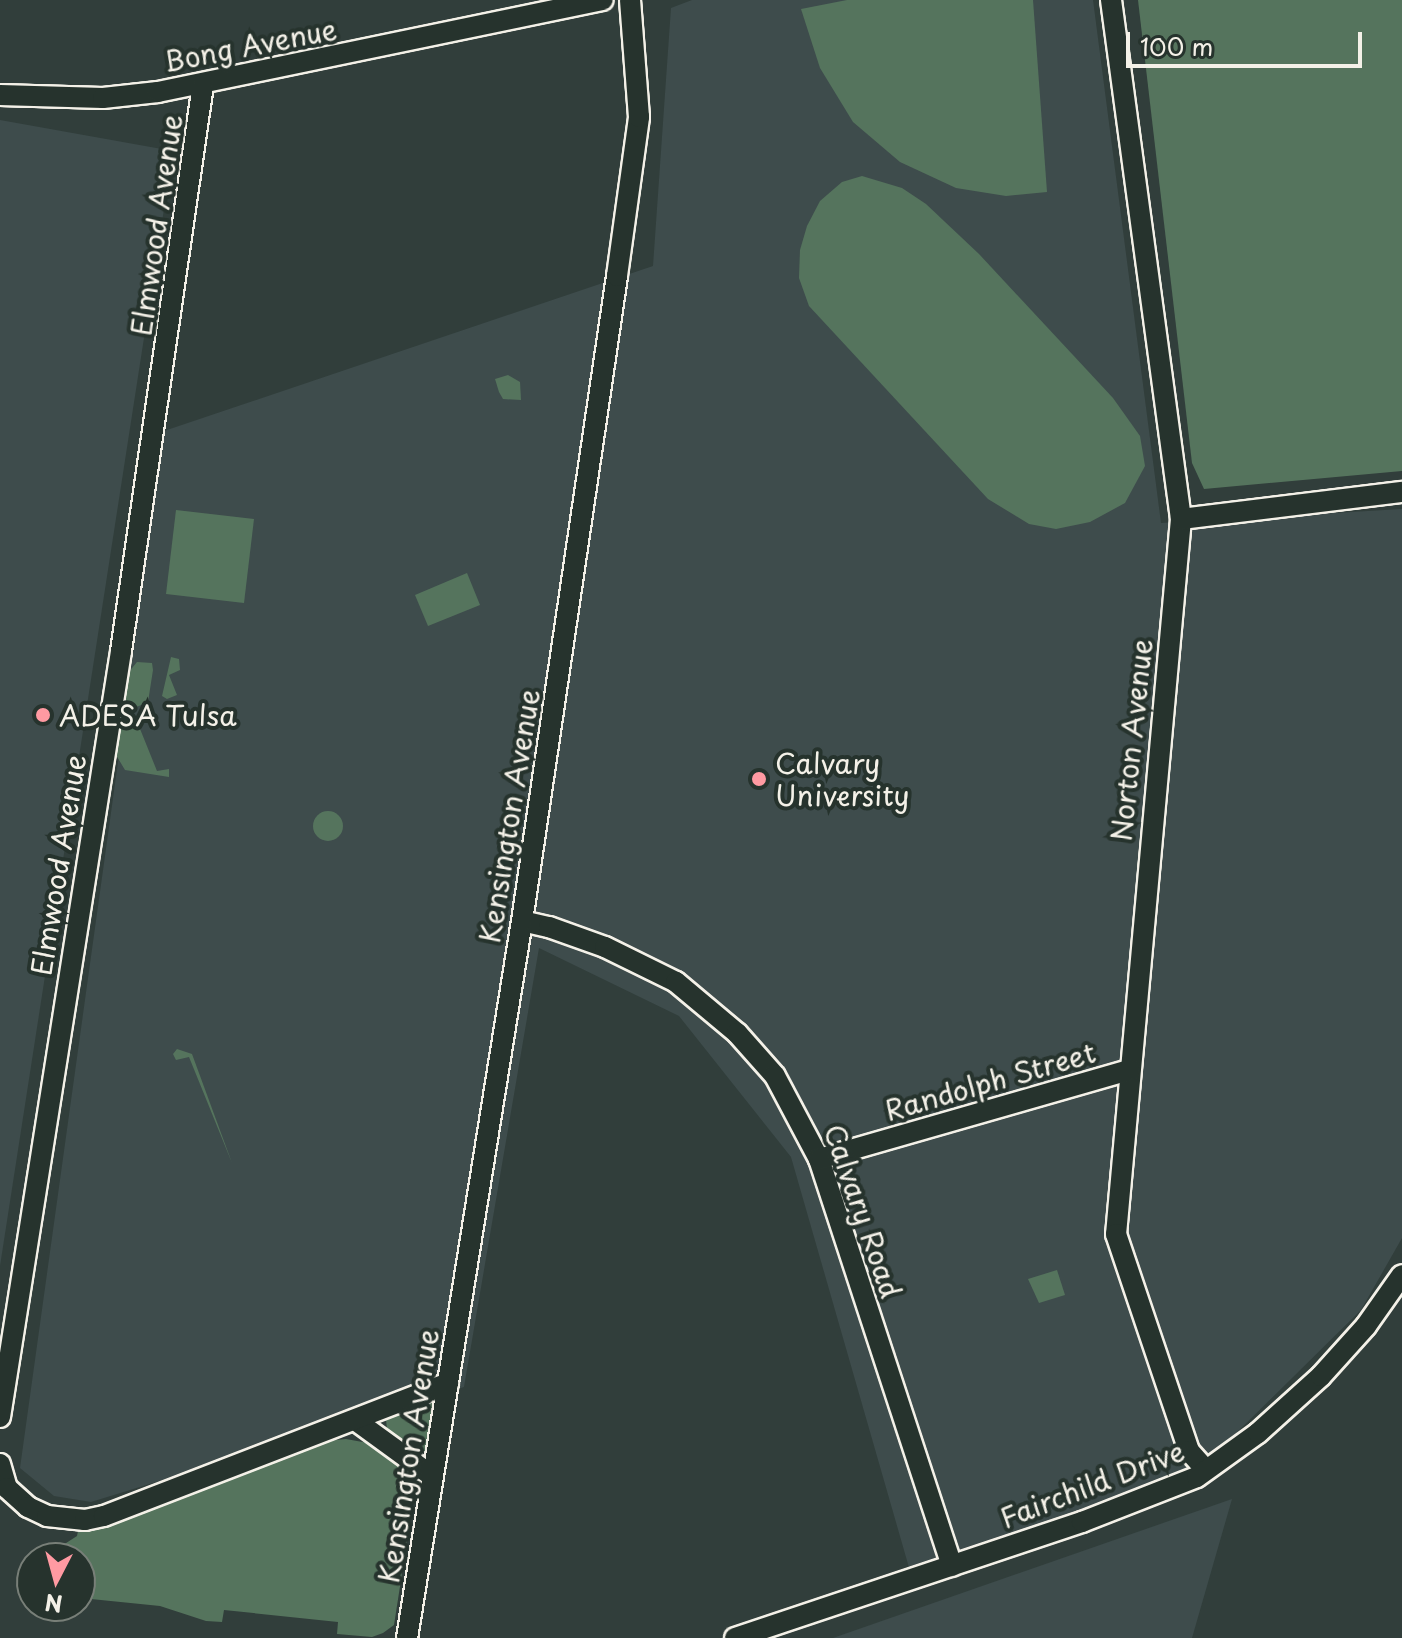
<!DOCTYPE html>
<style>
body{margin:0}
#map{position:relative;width:1402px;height:1638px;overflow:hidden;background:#313e3b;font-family:"Playpen Sans",sans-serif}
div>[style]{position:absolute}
.built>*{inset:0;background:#3e4c4c}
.green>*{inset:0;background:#55745d}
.round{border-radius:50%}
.roads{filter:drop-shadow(2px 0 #f4f1e8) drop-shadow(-2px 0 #f4f1e8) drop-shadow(0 2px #f4f1e8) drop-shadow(0 -2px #f4f1e8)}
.minor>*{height:20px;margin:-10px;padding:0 10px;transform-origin:10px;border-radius:10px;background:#26332d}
.dots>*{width:22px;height:22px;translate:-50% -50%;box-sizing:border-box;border:4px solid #26332d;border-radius:50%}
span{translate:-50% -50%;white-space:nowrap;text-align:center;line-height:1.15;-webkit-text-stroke:8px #26332d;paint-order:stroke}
.street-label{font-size:28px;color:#f4f1e8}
.poi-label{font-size:28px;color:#f4f1e8}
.left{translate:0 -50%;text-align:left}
.north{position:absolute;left:16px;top:1542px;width:80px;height:80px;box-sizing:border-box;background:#26332d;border:2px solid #787f78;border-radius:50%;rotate:186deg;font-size:22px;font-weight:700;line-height:32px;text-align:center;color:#f4f1e8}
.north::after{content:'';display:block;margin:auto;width:28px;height:36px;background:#ff9aa2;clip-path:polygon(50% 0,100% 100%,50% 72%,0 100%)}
.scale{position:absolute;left:1126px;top:32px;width:236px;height:36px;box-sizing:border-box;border:4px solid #f4f1e8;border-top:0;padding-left:10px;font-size:24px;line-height:28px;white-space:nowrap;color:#f4f1e8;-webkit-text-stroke:6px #26332d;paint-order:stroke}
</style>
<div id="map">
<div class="built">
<div style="clip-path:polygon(692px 0,1093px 0,1161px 523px,1402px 509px,1402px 1238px,1361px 1310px,1217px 1452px,1173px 1480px,1040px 1523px,910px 1571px,791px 1157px,679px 1016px,539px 948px,464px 1387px,91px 1502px,54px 1496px,20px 1468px,164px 431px,653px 266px,671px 8px)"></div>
<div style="clip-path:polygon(0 120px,173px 151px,0 1266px)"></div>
<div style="clip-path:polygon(1232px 1499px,1192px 1638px,833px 1638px)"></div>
</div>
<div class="green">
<div style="clip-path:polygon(847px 0,1033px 0,1047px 192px,1006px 196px,956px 188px,900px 162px,853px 122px,820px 68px,801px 9px)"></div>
<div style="clip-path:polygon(1138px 0,1402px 0,1402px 471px,1204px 489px,1192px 463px)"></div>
<div style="clip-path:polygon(862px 176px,902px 188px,926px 204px,979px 254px,1113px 398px,1140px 436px,1145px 466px,1125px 503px,1090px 522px,1056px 529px,1029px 524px,988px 499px,809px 306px,799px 278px,800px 250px,807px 226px,820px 201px,842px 182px)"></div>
<div style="clip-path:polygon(508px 375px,520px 382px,521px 400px,503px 399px,499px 392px,495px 379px)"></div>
<div style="clip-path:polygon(176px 510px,254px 519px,244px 603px,166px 594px)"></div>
<div style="clip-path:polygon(467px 573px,480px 605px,428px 626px,415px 595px)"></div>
<div style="clip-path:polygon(171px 657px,179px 659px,180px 670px,169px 675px,177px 695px,167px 699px,162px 696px)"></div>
<div style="clip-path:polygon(137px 662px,152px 663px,153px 670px,148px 702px,132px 709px,157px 771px,169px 769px,169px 777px,125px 770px,116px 755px,128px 673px)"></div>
<div class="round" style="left:313px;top:811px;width:30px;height:30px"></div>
<div style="clip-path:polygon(177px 1049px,192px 1054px,232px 1163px,189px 1057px,176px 1060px,173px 1054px)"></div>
<div style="clip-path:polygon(1057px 1270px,1065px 1295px,1039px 1303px,1028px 1279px)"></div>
<div style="clip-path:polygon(431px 1402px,435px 1410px,428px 1451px,416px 1453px,387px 1430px,386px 1419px,419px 1403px)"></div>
<div style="clip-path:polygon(346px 1439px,368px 1443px,386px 1451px,403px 1465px,415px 1490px,394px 1625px,383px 1633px,372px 1637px,337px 1634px,338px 1622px,224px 1610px,222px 1622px,206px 1621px,160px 1606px,91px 1599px,80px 1596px,80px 1558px,57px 1558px,63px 1545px,77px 1536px,78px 1531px,162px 1506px,326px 1441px)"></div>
</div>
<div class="roads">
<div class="minor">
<div style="left:1111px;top:0;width:524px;rotate:82.32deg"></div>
<div style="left:1181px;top:519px;width:718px;rotate:95.19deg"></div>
<div style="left:1116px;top:1234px;width:229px;rotate:71.4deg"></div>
<div style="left:1189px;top:1451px;width:25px;rotate:48deg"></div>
<div style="left:0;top:95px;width:103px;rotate:1.7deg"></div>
<div style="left:103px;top:98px;width:55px;rotate:-6.2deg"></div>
<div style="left:158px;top:92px;width:454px;rotate:-11.7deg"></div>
<div style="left:1181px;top:519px;width:223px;rotate:-7deg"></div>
<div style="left:522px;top:921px;width:28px;rotate:13deg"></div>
<div style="left:549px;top:927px;width:59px;rotate:19.7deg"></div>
<div style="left:605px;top:947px;width:79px;rotate:26.2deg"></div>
<div style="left:676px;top:982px;width:80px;rotate:39.9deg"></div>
<div style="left:737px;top:1033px;width:57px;rotate:48.5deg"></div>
<div style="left:775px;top:1076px;width:94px;rotate:62.1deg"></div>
<div style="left:819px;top:1159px;width:428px;rotate:71.9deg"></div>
<div style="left:819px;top:1159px;width:323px;rotate:-16deg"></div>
<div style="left:0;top:1417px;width:775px;rotate:-81.02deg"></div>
<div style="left:121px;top:651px;width:572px;rotate:-81.76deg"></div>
<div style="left:355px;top:1420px;width:95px;rotate:36deg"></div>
<div style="left:0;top:1464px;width:25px;rotate:74deg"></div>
<div style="left:7px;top:1488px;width:28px;rotate:42deg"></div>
<div style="left:28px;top:1507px;width:21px;rotate:25deg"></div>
<div style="left:47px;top:1516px;width:38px;rotate:6deg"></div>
<div style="left:85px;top:1520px;width:19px;rotate:-12deg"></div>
<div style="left:104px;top:1516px;width:369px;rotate:-21.1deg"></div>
<div style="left:407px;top:1638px;width:726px;rotate:-80.89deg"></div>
<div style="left:522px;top:921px;width:652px;rotate:-81.62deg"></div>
<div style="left:617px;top:276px;width:161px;rotate:-82.1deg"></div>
<div style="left:639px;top:117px;width:117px;rotate:-94.4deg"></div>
<div style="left:735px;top:1638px;width:366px;rotate:-18.5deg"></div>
<div style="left:1082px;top:1522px;width:123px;rotate:-21.4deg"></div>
<div style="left:1197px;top:1477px;width:75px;rotate:-35.8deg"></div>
<div style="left:1258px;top:1433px;width:85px;rotate:-42.1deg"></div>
<div style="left:1321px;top:1376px;width:67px;rotate:-48deg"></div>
<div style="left:1366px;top:1326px;width:62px;rotate:-54.8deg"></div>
</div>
</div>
<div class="dots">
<div style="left:43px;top:715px;background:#ff9aa2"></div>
<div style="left:759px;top:779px;background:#ff9aa2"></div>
</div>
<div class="street-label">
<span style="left:250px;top:45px;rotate:-11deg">Bong Avenue</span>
<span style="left:156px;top:225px;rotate:-82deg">Elmwood Avenue</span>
<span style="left:1131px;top:740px;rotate:-84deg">Norton Avenue</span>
<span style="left:509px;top:816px;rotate:-81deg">Kensington Avenue</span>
<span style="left:58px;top:865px;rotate:-81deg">Elmwood Avenue</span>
<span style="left:990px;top:1081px;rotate:-16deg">Randolph Street</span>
<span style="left:863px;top:1211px;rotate:71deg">Calvary Road</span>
<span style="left:408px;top:1456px;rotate:-81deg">Kensington Avenue</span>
<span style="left:1092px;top:1484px;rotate:-21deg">Fairchild Drive</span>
</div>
<div class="poi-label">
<span class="left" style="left:59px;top:715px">ADESA Tulsa</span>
<span class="left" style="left:775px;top:779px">Calvary<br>University</span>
</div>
<div class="north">N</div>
<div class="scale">100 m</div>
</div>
